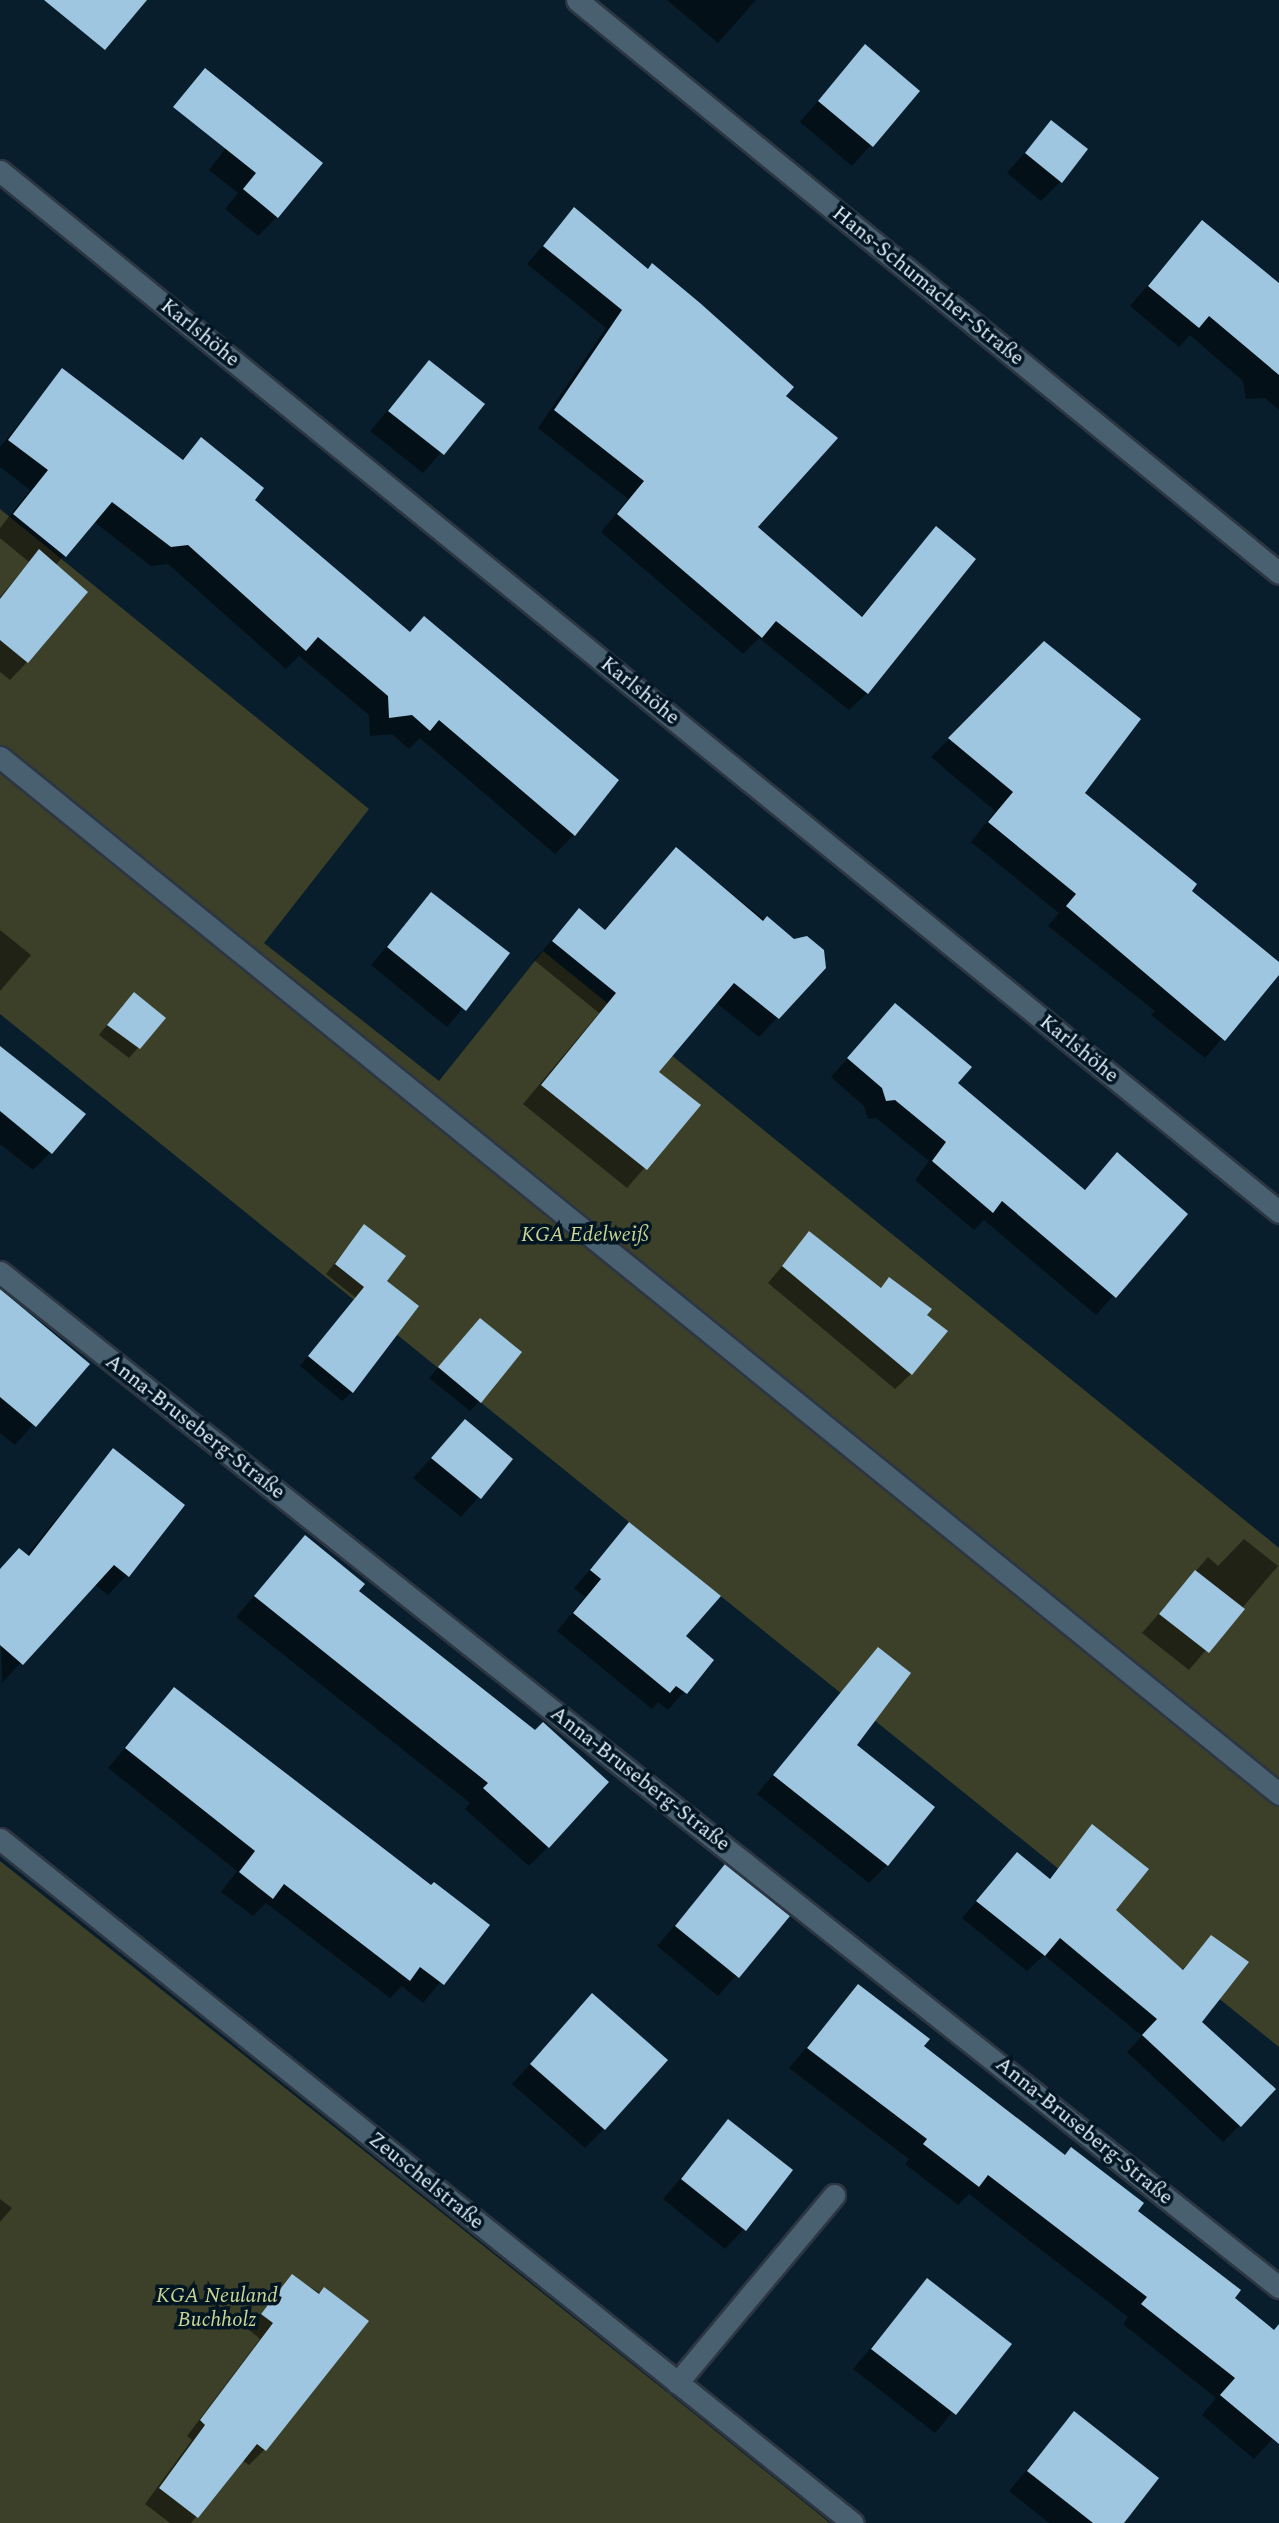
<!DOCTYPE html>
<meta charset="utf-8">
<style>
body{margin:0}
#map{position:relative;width:1279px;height:2523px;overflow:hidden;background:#081e2c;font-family:Spectral,serif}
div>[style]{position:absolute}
.green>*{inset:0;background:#3d4028}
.shadow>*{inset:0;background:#0007}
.building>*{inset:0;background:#9fc6e0}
.roads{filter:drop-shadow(2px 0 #2d3642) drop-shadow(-2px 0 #2d3642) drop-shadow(0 2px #2d3642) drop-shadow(0 -2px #2d3642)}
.lane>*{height:21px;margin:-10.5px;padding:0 10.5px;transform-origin:10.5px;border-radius:10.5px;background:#486070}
.street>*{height:21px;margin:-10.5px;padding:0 10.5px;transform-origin:10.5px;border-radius:10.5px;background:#486070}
span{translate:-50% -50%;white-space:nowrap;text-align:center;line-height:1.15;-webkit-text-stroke:7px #011522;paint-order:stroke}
.street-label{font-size:21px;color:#e2f0f9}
.park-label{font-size:21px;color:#cbd493;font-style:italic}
</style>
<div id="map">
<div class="green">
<div style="clip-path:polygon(0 509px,369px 809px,264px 943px,439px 1081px,543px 951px,1279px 1548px,1279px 2047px,0 1014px)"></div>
<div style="clip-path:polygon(0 1861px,687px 2408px,830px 2523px,0 2523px)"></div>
</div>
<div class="shadow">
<div style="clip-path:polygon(667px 0,756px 0,718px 43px)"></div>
<div style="clip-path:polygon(865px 47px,918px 92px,852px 166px,800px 122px)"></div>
<div style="clip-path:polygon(1051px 123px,1060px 182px,1041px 201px,1007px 173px)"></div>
<div style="clip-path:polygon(238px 132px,277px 217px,258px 236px,225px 209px,238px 193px,209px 170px)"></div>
<div style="clip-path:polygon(574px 209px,756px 528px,860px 618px,936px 528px,867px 693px,849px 710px,759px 638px,743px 654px,601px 532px,628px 499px,538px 428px,606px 328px,527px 264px)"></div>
<div style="clip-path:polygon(1202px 222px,1279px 285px,1279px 410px,1265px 398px,1246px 399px,1243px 381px,1190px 335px,1179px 347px,1130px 306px)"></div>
<div style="clip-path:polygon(429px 362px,482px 405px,423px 473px,370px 431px)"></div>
<div style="clip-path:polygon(62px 370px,181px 460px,201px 439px,253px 500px,574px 835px,555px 854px,420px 738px,409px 749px,392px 734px,370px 736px,369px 715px,299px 656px,286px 669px,168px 564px,151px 566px,93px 521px,55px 566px,27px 662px,10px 680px,0 672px,0 597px,29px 562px,0 538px,0 528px,30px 490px,0 467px,0 447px)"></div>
<div style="clip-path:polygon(1044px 643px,1083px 794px,1189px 891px,1279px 964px,1279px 972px,1205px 1058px,1151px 1015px,1155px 1011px,1048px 926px,1059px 913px,971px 842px,995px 811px,931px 757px)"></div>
<div style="clip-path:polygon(676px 849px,824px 967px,759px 1037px,715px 1002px,656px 1072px,698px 1106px,627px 1188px,523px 1104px,599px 1013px,534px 960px,579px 910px,603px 931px)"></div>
<div style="clip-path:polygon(431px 894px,508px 954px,447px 1027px,371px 965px)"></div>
<div style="clip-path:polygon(0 930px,31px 955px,0 991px)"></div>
<div style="clip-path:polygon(124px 1004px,163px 1019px,129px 1058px,99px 1035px)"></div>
<div style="clip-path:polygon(895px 1005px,956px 1083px,1083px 1191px,1117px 1155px,1186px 1214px,1096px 1315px,984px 1220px,974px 1230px,915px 1180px,929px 1161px,876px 1118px,868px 1119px,864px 1106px,831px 1077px)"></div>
<div style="clip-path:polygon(0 1048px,51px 1152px,33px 1170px,0 1144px)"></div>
<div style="clip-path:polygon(364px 1226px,384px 1281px,352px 1392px,342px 1401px,300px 1366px,356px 1298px,326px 1274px)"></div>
<div style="clip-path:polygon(809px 1234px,880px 1289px,889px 1279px,911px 1374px,895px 1389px,768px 1283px)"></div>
<div style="clip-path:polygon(0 1319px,87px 1364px,15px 1445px,0 1433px)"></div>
<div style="clip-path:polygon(470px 1330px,479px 1402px,470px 1411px,429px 1378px)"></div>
<div style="clip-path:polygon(465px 1421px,511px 1460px,461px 1517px,413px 1478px)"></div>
<div style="clip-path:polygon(113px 1450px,127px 1575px,108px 1595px,94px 1584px,2px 1683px,0 1569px,26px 1556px)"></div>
<div style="clip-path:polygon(629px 1525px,683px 1636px,712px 1660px,668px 1710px,658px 1702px,652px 1709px,557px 1631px,585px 1597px,574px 1588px)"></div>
<div style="clip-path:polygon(305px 1537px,357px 1591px,548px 1847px,529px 1866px,465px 1809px,470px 1803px,236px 1617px)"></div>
<div style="clip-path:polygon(1244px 1539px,1278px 1566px,1189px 1670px,1142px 1633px,1208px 1557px,1218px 1566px)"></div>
<div style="clip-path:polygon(879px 1649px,854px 1745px,887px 1865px,869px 1883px,757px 1794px)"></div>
<div style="clip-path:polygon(174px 1689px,431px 1887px,487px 1925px,423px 2003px,402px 1986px,390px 1998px,266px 1903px,253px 1916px,221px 1892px,237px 1871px,108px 1768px)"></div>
<div style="clip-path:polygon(1092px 1827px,1113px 1910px,1181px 1971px,1211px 1937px,1199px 2022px,1274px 2090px,1223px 2142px,1127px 2052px,1142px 2036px,1044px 1955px,1027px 1971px,962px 1918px,1017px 1855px,1048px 1880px)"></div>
<div style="clip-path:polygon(725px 1867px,788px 1916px,718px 1996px,657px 1946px)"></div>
<div style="clip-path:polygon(858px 1986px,922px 2047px,1279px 2336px,1279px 2432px,1254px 2459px,1202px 2415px,1216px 2398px,1123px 2324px,1128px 2317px,969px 2194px,958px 2205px,905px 2164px,909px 2159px,789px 2068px)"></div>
<div style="clip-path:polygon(592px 1995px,604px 2129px,585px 2148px,512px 2084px)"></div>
<div style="clip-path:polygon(728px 2122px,744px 2229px,725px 2249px,663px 2199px)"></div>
<div style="clip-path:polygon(0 2199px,12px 2208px,0 2222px)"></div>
<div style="clip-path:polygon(292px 2276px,366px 2321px,264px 2450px,249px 2465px,242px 2460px,191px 2523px,170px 2523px,145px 2504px,192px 2440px,187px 2436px,260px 2339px,248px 2329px)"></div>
<div style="clip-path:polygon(927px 2281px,1009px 2345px,935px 2433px,853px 2369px)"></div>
<div style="clip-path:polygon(1074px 2414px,1122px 2523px,1049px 2523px,1009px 2491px)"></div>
</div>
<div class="building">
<div style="clip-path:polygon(44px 0,147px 0,105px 50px)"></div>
<div style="clip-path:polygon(865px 44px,920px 91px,873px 147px,818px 101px)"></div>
<div style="clip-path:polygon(205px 68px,323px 163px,278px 218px,243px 189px,256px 173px,173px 107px)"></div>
<div style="clip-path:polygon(1051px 120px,1088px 149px,1062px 183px,1025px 153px)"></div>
<div style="clip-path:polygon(574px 207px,648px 269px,652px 263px,700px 303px,794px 387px,786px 396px,838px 438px,758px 527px,862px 617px,936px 526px,976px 559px,868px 694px,776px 621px,762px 638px,617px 514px,644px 481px,554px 410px,622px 310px,543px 246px)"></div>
<div style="clip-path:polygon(1202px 220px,1279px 283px,1279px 375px,1209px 316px,1199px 328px,1148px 286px)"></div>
<div style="clip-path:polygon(429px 360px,485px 404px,444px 455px,388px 411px)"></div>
<div style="clip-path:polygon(62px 368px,183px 460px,201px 437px,264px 488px,255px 500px,410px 632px,424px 616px,619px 780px,575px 836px,439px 720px,430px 731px,412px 715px,389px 718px,388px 696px,318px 637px,306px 651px,188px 545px,171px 547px,112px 502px,66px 557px,13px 514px,48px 470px,8px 440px)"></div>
<div style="clip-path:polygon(39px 549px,88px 592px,28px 663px,0 640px,0 599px)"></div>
<div style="clip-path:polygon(1044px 641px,1141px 719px,1085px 793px,1197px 884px,1192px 891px,1279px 962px,1279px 975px,1225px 1041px,1066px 906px,1076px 894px,988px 822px,1013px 792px,948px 738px)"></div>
<div style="clip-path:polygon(676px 847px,763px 921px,767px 916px,794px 939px,807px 936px,824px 950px,826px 968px,779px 1019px,734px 983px,659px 1072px,701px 1105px,647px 1170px,541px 1085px,616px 993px,552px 941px,579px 908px,605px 930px)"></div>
<div style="clip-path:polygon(431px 892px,510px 953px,466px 1011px,387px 947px)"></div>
<div style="clip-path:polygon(134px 992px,166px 1018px,140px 1049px,107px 1025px)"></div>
<div style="clip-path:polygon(895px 1003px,972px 1067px,958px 1083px,1085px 1190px,1117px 1152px,1188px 1214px,1116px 1298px,1002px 1201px,993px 1213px,932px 1161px,946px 1142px,895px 1100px,886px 1101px,882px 1088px,847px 1058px)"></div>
<div style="clip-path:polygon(0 1046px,86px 1114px,52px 1154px,0 1111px)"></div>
<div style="clip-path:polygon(364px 1224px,406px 1256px,387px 1281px,419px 1306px,353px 1393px,308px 1356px,364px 1287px,335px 1264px)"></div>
<div style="clip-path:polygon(809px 1231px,881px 1288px,889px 1277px,932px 1309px,927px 1315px,948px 1331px,912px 1375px,782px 1266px)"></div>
<div style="clip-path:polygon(0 1289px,90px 1364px,36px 1427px,0 1397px)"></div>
<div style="clip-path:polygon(480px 1318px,522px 1352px,481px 1403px,438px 1367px)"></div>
<div style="clip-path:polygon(465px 1419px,513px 1459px,481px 1499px,431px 1458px)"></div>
<div style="clip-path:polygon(113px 1448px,185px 1505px,129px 1577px,114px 1565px,23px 1665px,0 1645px,0 1569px,19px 1548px,29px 1556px)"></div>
<div style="clip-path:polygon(629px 1522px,721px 1596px,686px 1636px,714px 1660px,687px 1694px,676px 1686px,670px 1693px,573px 1613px,601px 1579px,590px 1570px)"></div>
<div style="clip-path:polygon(305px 1535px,365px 1584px,359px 1591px,535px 1730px,543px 1722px,609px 1782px,549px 1848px,483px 1788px,488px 1783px,254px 1596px)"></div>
<div style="clip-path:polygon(1195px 1570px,1245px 1609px,1209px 1653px,1159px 1614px)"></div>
<div style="clip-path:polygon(878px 1647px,911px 1673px,857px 1745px,935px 1807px,888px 1866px,773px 1775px)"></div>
<div style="clip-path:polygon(174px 1687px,431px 1885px,434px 1882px,490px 1925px,444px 1985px,420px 1967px,410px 1981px,284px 1884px,273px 1899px,239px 1872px,255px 1851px,125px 1748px)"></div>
<div style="clip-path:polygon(1092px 1824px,1149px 1869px,1116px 1910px,1183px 1970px,1211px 1935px,1249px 1962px,1202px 2022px,1276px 2089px,1241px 2127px,1142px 2035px,1157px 2019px,1060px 1938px,1045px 1956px,976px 1901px,1017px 1852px,1050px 1879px)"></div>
<div style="clip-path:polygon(725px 1864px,790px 1916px,739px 1978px,675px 1926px)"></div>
<div style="clip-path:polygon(858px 1984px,930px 2039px,924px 2046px,1065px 2155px,1071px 2147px,1144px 2203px,1138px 2211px,1241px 2290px,1235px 2298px,1274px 2330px,1279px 2324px,1279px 2444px,1220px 2395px,1235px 2378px,1141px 2304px,1147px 2297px,988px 2175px,979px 2187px,923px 2144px,927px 2139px,807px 2048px)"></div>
<div style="clip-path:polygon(592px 1993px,668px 2060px,605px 2130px,530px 2064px)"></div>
<div style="clip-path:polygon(728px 2119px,793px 2170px,746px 2231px,681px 2179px)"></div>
<div style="clip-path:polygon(292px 2274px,319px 2294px,324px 2287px,369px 2321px,266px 2451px,257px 2444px,198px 2518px,159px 2488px,205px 2425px,200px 2420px,273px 2323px,261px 2314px)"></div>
<div style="clip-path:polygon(927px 2278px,1012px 2344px,956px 2415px,871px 2349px)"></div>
<div style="clip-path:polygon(1074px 2411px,1159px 2478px,1124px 2523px,1093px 2523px,1027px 2471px)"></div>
</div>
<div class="roads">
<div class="lane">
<div style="left:577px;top:0;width:906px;rotate:39.22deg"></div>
<div style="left:0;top:171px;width:1649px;rotate:39.14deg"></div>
<div style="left:0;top:757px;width:1647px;rotate:39.03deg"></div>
<div style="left:0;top:1272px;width:1633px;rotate:38.44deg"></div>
<div style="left:677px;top:2383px;width:245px;rotate:-50.1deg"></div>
</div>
<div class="street">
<div style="left:0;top:1839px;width:1093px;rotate:38.73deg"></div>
</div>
</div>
<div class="street-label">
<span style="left:928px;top:286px;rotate:39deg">Hans-Schumacher-Straße</span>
<span style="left:200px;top:333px;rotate:39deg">Karlshöhe</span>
<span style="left:640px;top:691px;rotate:39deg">Karlshöhe</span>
<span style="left:1079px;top:1049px;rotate:39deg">Karlshöhe</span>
<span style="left:195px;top:1427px;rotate:38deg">Anna-Bruseberg-Straße</span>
<span style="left:640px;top:1779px;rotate:38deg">Anna-Bruseberg-Straße</span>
<span style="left:1084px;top:2131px;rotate:39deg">Anna-Bruseberg-Straße</span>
<span style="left:426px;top:2181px;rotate:39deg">Zeuschelstraße</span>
</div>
<div class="park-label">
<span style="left:585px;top:1235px">KGA Edelweiß</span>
<span style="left:217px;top:2308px">KGA Neuland<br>Buchholz</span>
</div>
</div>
